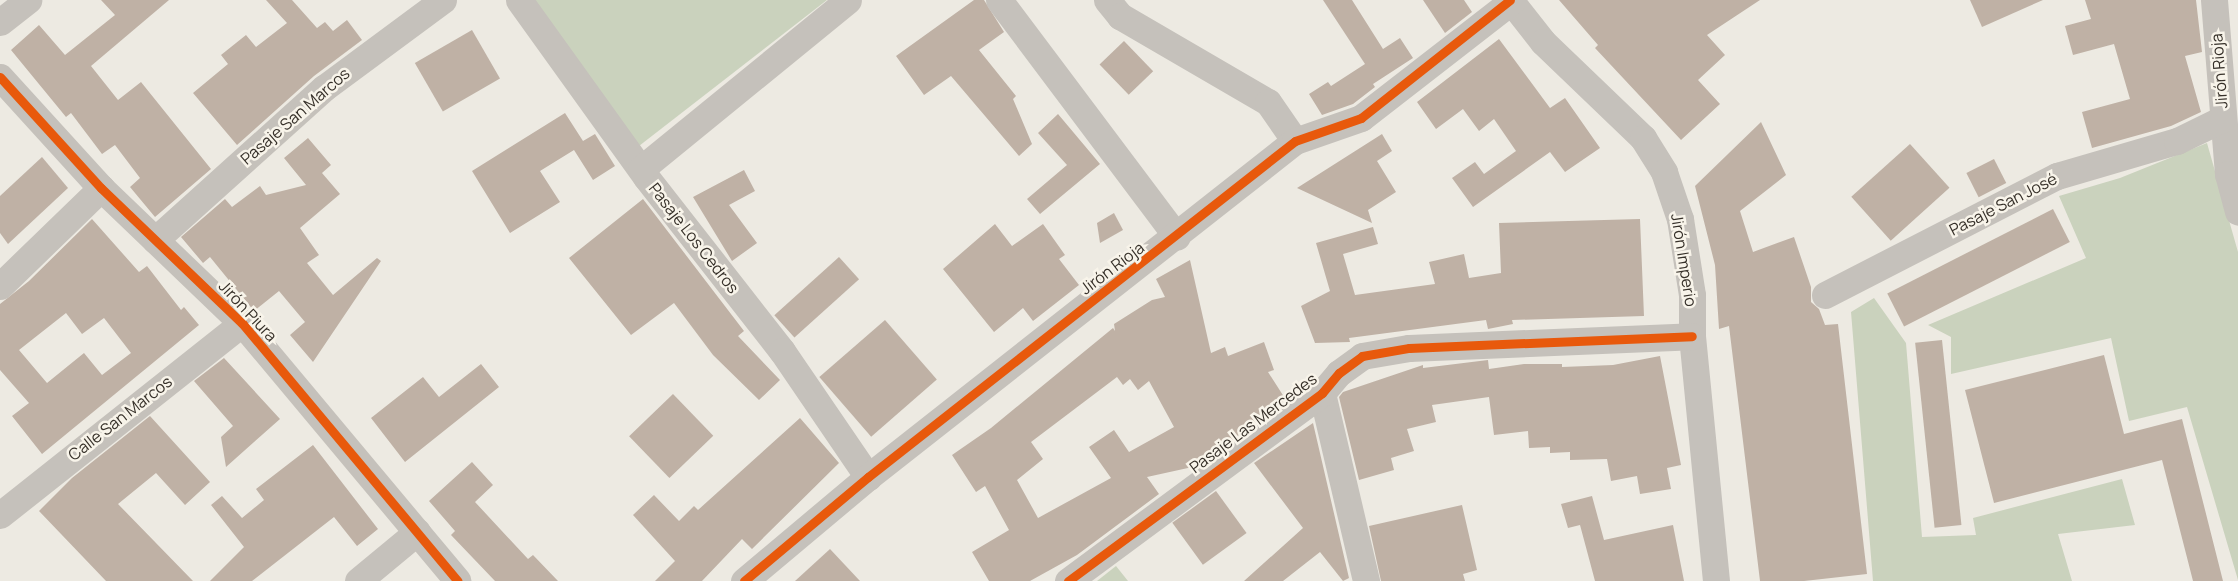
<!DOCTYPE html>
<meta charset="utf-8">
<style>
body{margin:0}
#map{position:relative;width:2238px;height:581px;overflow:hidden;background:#edeae2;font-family:Manrope,sans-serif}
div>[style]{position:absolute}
.green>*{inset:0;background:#cad2bd}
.building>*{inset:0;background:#bfb1a5;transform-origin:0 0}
.minor>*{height:27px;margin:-13.5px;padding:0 13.5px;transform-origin:13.5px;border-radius:13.5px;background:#c5c1bb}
.cycleway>*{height:9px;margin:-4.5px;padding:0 4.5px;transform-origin:4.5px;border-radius:4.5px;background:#e8590c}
span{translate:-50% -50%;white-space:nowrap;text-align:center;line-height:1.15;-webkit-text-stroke:5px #f8f4ea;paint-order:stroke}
.street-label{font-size:16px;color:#363029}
</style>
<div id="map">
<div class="green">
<div style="clip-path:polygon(525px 0,827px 0,639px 146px)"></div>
<div style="clip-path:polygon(2207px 143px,2238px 252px,2238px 580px,2187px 407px,2129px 421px,2111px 338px,1951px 374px,1951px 337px,1928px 325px,2086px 258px,2059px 196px,2120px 178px)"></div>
<div style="clip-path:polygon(1874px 298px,1906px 343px,1922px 537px,1976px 535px,1973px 518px,2122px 479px,2135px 525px,2058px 534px,2072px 581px,1873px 581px,1851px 312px)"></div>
<div style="clip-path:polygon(1116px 566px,1128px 581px,1097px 581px)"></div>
</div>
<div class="building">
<div style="clip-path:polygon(101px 0,169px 0,91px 66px,118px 100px,141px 82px,211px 169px,155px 217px,130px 187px,140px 178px,115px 145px,102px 154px,71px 113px,66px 117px,11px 50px,39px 25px,65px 55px,115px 15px)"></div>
<div style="clip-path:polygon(266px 0,292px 0,317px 28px,325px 22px,333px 31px,347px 20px,362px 40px,314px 76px,237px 145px,193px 93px,228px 64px,221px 55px,246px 35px,256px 47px,287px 23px)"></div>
<div style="clip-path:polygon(974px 0,984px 0,1004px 32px,979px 50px,1016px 96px,1013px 99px,1032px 144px,1019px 156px,951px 76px,924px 95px,896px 56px)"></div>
<div style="clip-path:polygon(1323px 0,1352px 0,1383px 49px,1400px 38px,1413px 58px,1373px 84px,1375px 87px,1353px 104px,1322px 115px,1309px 94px,1328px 82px,1331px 86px,1365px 64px)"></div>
<div style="clip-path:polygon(1423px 0,1464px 0,1472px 12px,1445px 33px)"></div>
<div style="clip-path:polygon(1559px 0,1760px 0,1707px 35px,1725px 55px,1698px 80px,1720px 104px,1681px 140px,1595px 48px,1598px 45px)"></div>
<div style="clip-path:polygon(1970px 0,2043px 0,1982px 27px)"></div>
<div style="clip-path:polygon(2085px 0,2196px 0,2202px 52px,2185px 56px,2201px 112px,2171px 126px,2092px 148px,2082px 112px,2130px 99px,2114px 44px,2073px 55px,2065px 26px,2091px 19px)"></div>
<div style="left:472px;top:30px;width:56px;height:66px;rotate:60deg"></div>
<div style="clip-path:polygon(1499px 39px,1550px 108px,1565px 98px,1600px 148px,1565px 172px,1550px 152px,1473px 207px,1452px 178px,1475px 162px,1484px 174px,1516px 151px,1494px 119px,1479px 131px,1463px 109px,1436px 129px,1417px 102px)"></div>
<div style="left:1124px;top:41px;width:42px;height:34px;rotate:46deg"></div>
<div style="clip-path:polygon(565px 113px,583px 141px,595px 134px,615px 166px,593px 180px,574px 150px,540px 171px,560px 202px,510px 233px,472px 171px)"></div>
<div style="clip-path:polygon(1058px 114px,1100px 164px,1040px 214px,1027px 199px,1067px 165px,1038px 133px)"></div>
<div style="clip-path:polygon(1761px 122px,1786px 175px,1740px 211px,1753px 252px,1794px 237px,1811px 287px,1811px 302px,1819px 309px,1825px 325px,1838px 324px,1867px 574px,1804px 581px,1760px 581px,1729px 326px,1719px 329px,1715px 265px,1695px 186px)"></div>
<div style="clip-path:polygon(1382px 134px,1392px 151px,1377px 161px,1396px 192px,1368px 210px,1372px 223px,1297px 188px)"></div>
<div style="clip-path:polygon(308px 138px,331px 165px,322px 173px,340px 194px,300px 228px,319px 255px,307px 263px,333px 295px,377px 258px,381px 261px,313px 362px,290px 335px,305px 322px,279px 291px,254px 311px,210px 257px,203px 263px,181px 237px,225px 199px,232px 207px,260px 186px,266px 195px,306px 185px,284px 158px)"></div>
<div style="left:1910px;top:144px;width:59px;height:79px;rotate:48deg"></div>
<div style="clip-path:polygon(42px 157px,68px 188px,8px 244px,0 233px,0 196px)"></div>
<div style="left:1994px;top:159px;width:27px;height:31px;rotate:63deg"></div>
<div style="clip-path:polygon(744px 170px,755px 191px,729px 205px,757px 243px,732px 261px,693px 197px)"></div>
<div style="clip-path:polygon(643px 199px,744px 331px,738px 336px,780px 380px,759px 400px,713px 355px,674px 303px,631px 335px,569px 258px)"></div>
<div style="left:2053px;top:209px;width:37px;height:186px;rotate:63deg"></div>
<div style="clip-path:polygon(1114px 213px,1123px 230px,1100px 243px,1097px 223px)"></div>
<div style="clip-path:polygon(evenodd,92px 219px,139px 272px,147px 266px,181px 310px,184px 307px,199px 325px,42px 454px,12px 416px,29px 403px,0 370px,0 304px,29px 281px,92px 219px,66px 313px,82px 334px,104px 318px,131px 353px,102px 375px,84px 353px,47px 383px,19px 350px,66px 313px)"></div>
<div style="clip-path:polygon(1640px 219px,1644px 316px,1512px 320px,1513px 324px,1488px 329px,1486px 320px,1349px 338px,1350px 342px,1315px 343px,1301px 306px,1330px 291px,1316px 243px,1373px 227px,1378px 244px,1343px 254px,1355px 295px,1435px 284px,1429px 262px,1464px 254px,1469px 278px,1501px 273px,1499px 223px)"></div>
<div style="clip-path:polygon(995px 224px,1012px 246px,1043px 224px,1065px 255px,1059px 259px,1079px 285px,1033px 321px,1023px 308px,994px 332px,943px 269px)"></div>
<div style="left:839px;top:257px;width:30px;height:87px;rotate:48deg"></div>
<div style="clip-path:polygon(evenodd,1190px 260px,1211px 353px,1225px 347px,1228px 356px,1264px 342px,1274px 370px,1268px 372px,1286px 400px,1197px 466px,1147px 477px,1159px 494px,1077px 555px,1030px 581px,989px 581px,972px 552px,1009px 530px,985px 486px,976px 492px,952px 455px,991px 428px,1113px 328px,1115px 331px,1114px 324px,1152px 300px,1165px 297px,1156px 279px,1190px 260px,1117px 377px,1123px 385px,1130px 379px,1138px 390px,1149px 381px,1174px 427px,1129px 452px,1114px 430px,1089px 447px,1111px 478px,1038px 518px,1017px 480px,1043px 459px,1031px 442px,1117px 377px)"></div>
<div style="left:885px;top:320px;width:79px;height:87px;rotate:49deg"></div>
<div style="left:1942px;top:340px;width:186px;height:27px;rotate:84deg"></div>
<div style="clip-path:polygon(2104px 355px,2124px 434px,2182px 419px,2223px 581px,2193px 581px,2162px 460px,1994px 503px,1965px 390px)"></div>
<div style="clip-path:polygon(1660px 356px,1681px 465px,1667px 468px,1671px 489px,1640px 494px,1637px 476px,1611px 481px,1607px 459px,1570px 460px,1570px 452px,1550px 453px,1550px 447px,1529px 448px,1528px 431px,1494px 435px,1489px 397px,1432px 405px,1436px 422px,1407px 429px,1414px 451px,1391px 458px,1394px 470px,1359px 480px,1339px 397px,1343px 392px,1423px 365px,1423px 368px,1488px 360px,1489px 369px,1524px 364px,1562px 364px,1562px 367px,1613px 365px)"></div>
<div style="clip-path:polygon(224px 358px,280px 419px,226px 467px,221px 437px,233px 426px,194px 381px)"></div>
<div style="clip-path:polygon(481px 364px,499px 387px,405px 462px,371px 418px,423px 377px,439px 397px)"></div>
<div style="left:673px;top:394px;width:58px;height:61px;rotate:46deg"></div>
<div style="clip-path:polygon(150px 416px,210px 482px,185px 505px,156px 473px,118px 504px,193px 581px,106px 581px,39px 511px,72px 478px)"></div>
<div style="clip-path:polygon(800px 418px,839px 463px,752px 549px,742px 539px,702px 581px,655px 581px,675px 561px,633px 515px,654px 495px,679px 521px,694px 506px,698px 510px)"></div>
<div style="clip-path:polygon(1313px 423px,1349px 578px,1343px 581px,1320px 552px,1283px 581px,1244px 581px,1303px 528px,1254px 463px)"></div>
<div style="clip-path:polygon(313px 445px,378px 529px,357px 546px,334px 517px,252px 581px,210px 581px,244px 547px,211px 505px,222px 496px,242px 518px,264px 500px,256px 489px)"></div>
<div style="clip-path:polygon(472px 462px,493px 485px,475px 502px,528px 559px,533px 555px,558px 581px,495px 581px,451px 535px,455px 531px,429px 501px)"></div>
<div style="left:1216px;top:491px;width:52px;height:54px;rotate:54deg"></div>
<div style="clip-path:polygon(1592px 496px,1604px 540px,1673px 525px,1684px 581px,1595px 581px,1580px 525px,1568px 528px,1561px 504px)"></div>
<div style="clip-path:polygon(1462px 505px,1477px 570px,1463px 574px,1465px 581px,1381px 581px,1369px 526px)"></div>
<div style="clip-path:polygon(830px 549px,860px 581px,795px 581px)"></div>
</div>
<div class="minor">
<div style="left:519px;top:0;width:218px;rotate:54.3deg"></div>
<div style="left:646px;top:177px;width:221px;rotate:52deg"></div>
<div style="left:782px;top:351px;width:153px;rotate:55.7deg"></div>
<div style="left:999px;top:0;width:296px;rotate:53.1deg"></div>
<div style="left:1107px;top:0;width:21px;rotate:51deg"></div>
<div style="left:1120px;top:16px;width:171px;rotate:30.2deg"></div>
<div style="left:1268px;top:102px;width:47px;rotate:55.3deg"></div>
<div style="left:1510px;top:0;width:53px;rotate:51.8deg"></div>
<div style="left:1543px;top:42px;width:139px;rotate:43.8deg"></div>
<div style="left:1643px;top:138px;width:40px;rotate:58deg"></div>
<div style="left:1664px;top:172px;width:50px;rotate:71.2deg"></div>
<div style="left:1680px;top:219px;width:77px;rotate:81deg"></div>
<div style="left:1692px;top:295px;width:41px;rotate:90deg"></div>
<div style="left:1692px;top:336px;width:246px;rotate:84.4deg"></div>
<div style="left:2214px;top:0;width:175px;rotate:85.4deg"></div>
<div style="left:2228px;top:174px;width:39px;rotate:75deg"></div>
<div style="left:0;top:22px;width:36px;rotate:-38deg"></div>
<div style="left:0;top:77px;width:150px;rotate:47.7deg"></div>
<div style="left:101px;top:188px;width:195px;rotate:43.8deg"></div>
<div style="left:242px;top:323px;width:336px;rotate:50.1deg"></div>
<div style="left:641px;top:169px;width:267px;rotate:-39.2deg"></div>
<div style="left:155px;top:240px;width:227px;rotate:-42deg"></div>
<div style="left:324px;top:88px;width:148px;rotate:-36.5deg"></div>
<div style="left:0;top:286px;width:141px;rotate:-44.1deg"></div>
<div style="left:1825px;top:295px;width:261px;rotate:-27.2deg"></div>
<div style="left:2057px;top:176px;width:125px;rotate:-16.3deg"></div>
<div style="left:2177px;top:141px;width:50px;rotate:-26.1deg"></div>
<div style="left:1322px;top:393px;width:193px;rotate:76.8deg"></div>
<div style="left:0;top:515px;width:309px;rotate:-38.4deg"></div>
<div style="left:358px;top:581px;width:77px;rotate:-39.7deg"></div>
<div style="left:744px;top:581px;width:162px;rotate:-40deg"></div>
<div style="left:868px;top:477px;width:543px;rotate:-38.2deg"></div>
<div style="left:1295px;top:141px;width:70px;rotate:-19.2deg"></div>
<div style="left:1361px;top:118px;width:191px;rotate:-37.8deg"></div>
<div style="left:1068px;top:581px;width:316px;rotate:-36.5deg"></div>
<div style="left:1322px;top:393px;width:26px;rotate:-50deg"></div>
<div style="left:1339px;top:373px;width:29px;rotate:-36deg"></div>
<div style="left:1362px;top:356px;width:48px;rotate:-9.7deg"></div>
<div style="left:1409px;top:348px;width:283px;rotate:-2.4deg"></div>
</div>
<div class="cycleway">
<div style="left:0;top:77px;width:150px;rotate:47.7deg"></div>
<div style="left:101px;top:188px;width:195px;rotate:43.8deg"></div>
<div style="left:242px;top:323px;width:336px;rotate:50.1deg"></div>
<div style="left:744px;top:581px;width:162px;rotate:-40deg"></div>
<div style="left:868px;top:477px;width:543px;rotate:-38.2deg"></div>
<div style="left:1295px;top:141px;width:70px;rotate:-19.2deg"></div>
<div style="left:1361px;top:118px;width:190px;rotate:-38.4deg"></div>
<div style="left:1068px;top:581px;width:316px;rotate:-36.5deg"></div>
<div style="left:1322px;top:393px;width:26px;rotate:-50deg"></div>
<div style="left:1339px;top:373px;width:29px;rotate:-36deg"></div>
<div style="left:1362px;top:356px;width:48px;rotate:-9.7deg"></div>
<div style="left:1409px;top:348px;width:283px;rotate:-2.4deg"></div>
</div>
<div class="street-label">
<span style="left:2219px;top:71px;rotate:-94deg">Jirón Rioja</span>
<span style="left:295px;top:116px;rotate:-41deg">Pasaje San Marcos</span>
<span style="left:2003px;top:204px;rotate:-27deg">Pasaje San José</span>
<span style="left:694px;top:238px;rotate:52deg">Pasaje Los Cedros</span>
<span style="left:1684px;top:260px;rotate:81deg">Jirón Imperio</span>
<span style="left:1112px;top:268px;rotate:-37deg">Jirón Rioja</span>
<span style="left:248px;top:311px;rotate:47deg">Jirón Piura</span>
<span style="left:120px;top:418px;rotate:-38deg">Calle San Marcos</span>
<span style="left:1253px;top:423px;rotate:-37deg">Pasaje Las Mercedes</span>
</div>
</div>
